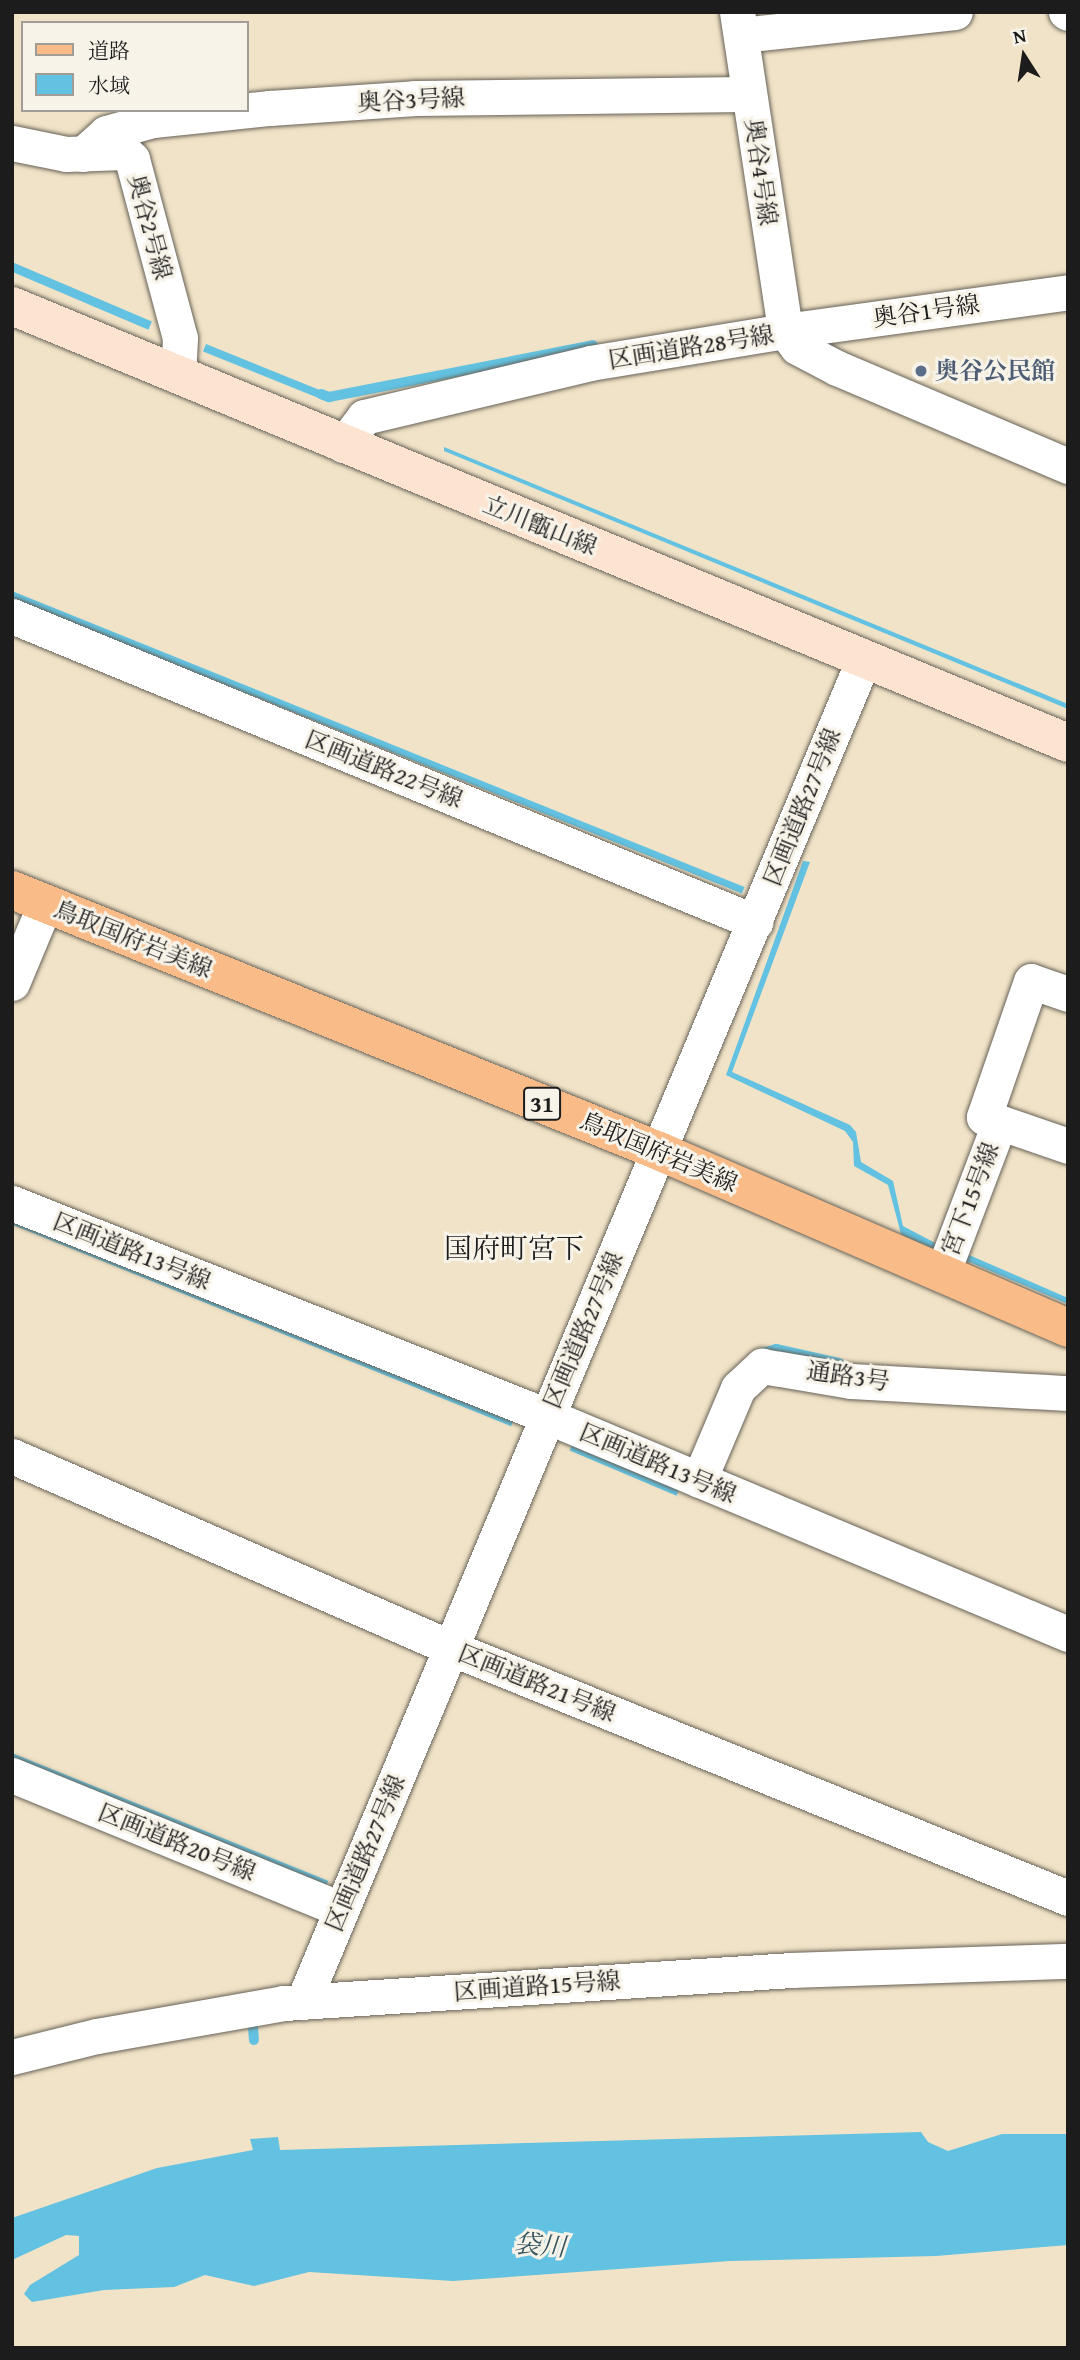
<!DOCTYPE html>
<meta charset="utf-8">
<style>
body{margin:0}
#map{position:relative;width:1080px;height:2360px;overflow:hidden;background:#f1e3c7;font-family:"Gentium Book Plus","Noto Serif JP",serif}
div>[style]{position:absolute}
.water>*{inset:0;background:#63c2e1;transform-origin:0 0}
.stream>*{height:10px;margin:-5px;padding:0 5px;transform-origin:5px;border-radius:5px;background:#63c2e1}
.roads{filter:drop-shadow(0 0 2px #676258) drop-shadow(0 0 2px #676258)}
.street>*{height:35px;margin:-17.5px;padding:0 17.5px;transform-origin:17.5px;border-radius:17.5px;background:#fff}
.secondary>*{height:38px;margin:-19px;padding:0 19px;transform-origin:19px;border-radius:19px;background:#fde4d0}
.primary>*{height:38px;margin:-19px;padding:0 19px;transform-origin:19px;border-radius:19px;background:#f9bc89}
.dots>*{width:19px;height:19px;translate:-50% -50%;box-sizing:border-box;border:4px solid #f7f3e8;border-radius:50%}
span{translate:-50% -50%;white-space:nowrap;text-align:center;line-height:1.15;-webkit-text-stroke:6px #f7f3e8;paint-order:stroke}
.shield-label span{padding:2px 5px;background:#f7f3e8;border:2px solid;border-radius:5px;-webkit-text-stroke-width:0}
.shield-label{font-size:23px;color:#1c1c1c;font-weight:700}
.street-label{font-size:24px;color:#1c1c1c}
.service-label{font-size:24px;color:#4e5e75;font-weight:700}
.left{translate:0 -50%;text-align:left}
.water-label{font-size:26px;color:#355661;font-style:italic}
.quarter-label{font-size:28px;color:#1c1c1c}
.frame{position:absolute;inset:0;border:14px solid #1c1c1c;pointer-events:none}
.legend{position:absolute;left:21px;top:21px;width:228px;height:91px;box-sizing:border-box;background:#f7f3e8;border:2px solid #9f9d96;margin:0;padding:9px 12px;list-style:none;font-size:21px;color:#1c1c1c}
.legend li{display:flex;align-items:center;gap:14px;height:35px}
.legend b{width:35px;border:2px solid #9f9d96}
.north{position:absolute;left:989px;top:21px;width:70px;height:70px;-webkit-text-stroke:5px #f7f3e8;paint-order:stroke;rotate:348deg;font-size:19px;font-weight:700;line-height:28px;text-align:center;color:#1c1c1c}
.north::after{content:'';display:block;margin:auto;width:24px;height:32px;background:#1c1c1c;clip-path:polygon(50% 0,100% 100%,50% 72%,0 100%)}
</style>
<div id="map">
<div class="water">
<div style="left:12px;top:262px;width:152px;height:9px;rotate:23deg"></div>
<div style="left:206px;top:344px;width:136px;height:8px;rotate:22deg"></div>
<div style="clip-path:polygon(444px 447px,1068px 704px,1068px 709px,444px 451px)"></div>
<div style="left:12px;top:591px;width:790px;height:7px;rotate:22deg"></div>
<div style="clip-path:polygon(803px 861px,810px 862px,732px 1072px,850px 1125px,856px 1132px,861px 1162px,893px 1181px,903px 1226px,939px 1245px,937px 1251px,901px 1234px,888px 1185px,854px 1166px,853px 1142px,845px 1131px,726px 1075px)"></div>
<div style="left:12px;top:1217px;width:541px;height:7px;rotate:22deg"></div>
<div style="clip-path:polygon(960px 1251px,1068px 1298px,1068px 1304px,958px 1257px)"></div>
<div style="left:572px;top:1445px;width:116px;height:6px;rotate:23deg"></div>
<div style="left:12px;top:1753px;width:341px;height:11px;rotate:22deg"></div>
<div style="clip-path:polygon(921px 2132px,928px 2142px,948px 2151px,1002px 2134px,1068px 2134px,1068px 2245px,936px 2256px,730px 2261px,453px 2281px,309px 2272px,254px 2286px,205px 2275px,174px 2287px,104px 2290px,32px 2302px,24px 2294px,30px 2285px,79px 2255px,79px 2236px,66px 2235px,12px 2260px,12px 2218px,157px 2168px,253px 2150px,250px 2139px,278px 2137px,280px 2150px)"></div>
</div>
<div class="stream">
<div style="left:321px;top:394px;width:9px;rotate:21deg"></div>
<div style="left:329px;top:397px;width:269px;rotate:-11.1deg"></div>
<div style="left:759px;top:1354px;width:18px;rotate:-16deg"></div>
<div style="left:776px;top:1349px;width:65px;rotate:12.5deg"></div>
<div style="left:253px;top:2027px;width:13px;rotate:86deg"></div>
</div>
<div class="roads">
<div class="street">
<div style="left:737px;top:12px;width:323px;rotate:81.4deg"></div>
<div style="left:785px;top:331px;width:286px;rotate:-7.8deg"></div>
<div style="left:1066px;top:12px;width:2px;rotate:27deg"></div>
<div style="left:741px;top:35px;width:215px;rotate:-6.1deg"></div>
<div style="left:12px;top:143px;width:55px;rotate:11.5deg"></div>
<div style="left:66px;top:154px;width:59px;rotate:-1.9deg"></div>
<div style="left:125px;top:152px;width:10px;rotate:45deg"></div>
<div style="left:132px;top:159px;width:185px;rotate:75deg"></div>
<div style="left:180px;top:338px;width:36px;rotate:93deg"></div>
<div style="left:83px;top:154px;width:31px;rotate:-42deg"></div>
<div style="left:106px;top:133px;width:49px;rotate:-15.5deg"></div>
<div style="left:153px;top:120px;width:118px;rotate:-5.9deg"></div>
<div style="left:270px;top:108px;width:145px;rotate:-3.9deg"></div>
<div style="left:415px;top:98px;width:334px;rotate:-0.7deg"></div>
<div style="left:343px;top:445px;width:35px;rotate:-53deg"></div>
<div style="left:364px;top:417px;width:232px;rotate:-13.4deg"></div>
<div style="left:590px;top:363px;width:198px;rotate:-9.3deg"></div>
<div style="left:785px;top:331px;width:20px;rotate:53deg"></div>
<div style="left:797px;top:347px;width:45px;rotate:27.7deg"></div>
<div style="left:837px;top:368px;width:251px;rotate:23deg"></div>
<div style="left:12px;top:616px;width:804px;rotate:22.38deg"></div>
<div style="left:12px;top:983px;width:86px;rotate:-67.3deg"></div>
<div style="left:1068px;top:994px;width:39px;rotate:-161deg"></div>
<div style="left:1031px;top:981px;width:144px;rotate:109.1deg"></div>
<div style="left:984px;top:1117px;width:89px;rotate:19deg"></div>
<div style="left:12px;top:1203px;width:576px;rotate:21.71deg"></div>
<div style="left:547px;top:1416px;width:565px;rotate:22.71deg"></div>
<div style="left:942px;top:1274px;width:160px;rotate:-69.2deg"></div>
<div style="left:12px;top:1456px;width:481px;rotate:23.6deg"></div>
<div style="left:453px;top:1649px;width:663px;rotate:22.04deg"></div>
<div style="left:699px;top:1480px;width:100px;rotate:-67deg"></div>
<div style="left:738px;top:1388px;width:33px;rotate:-43deg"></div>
<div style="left:762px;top:1366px;width:90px;rotate:9.6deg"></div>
<div style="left:851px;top:1381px;width:217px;rotate:3.2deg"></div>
<div style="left:12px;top:1775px;width:355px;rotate:22.2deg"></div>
<div style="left:303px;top:2002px;width:1456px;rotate:-67.34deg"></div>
<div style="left:12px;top:2057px;width:88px;rotate:-13.9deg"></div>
<div style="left:97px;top:2036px;width:190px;rotate:-10deg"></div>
<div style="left:284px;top:2003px;width:509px;rotate:-3.72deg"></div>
<div style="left:792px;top:1970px;width:276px;rotate:-1.9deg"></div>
</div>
<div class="secondary">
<div style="left:12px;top:306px;width:1143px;rotate:22.48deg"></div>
</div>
<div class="primary">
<div style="left:12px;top:890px;width:698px;rotate:21.97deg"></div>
<div style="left:659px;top:1151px;width:446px;rotate:23.4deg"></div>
</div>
</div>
<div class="dots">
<div style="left:921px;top:371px;background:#5c6f8a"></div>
</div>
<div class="shield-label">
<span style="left:542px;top:1104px">31</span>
</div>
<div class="street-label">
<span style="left:411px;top:100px;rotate:-3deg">奥谷3号線</span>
<span style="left:761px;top:172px;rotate:82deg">奥谷4号線</span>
<span style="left:150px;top:227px;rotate:75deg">奥谷2号線</span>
<span style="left:926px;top:311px;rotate:-8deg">奥谷1号線</span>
<span style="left:691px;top:347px;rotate:-9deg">区画道路28号線</span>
<span style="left:540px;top:525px;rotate:22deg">立川甑山線</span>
<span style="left:384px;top:769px;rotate:22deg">区画道路22号線</span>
<span style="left:802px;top:807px;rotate:-68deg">区画道路27号線</span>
<span style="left:133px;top:939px;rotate:22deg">鳥取国府岩美線</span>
<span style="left:659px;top:1152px;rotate:23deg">鳥取国府岩美線</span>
<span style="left:970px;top:1199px;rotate:-69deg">宮下15号線</span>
<span style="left:132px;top:1251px;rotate:22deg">区画道路13号線</span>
<span style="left:583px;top:1330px;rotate:-67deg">区画道路27号線</span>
<span style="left:848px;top:1376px;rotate:8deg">通路3号</span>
<span style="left:658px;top:1463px;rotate:23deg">区画道路13号線</span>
<span style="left:537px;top:1683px;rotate:22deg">区画道路21号線</span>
<span style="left:177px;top:1842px;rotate:22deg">区画道路20号線</span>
<span style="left:365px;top:1853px;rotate:-67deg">区画道路27号線</span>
<span style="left:537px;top:1986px;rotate:-4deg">区画道路15号線</span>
</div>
<div class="service-label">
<span class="left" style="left:935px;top:371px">奥谷公民館</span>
</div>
<div class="water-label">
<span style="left:540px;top:2245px;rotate:4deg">袋川</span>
</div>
<div class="quarter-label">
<span style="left:514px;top:1248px">国府町宮下</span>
</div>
<div class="frame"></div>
<ul class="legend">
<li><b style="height:9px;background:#f9bc89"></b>道路</li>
<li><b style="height:19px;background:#63c2e1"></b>水域</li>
</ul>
<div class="north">N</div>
</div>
